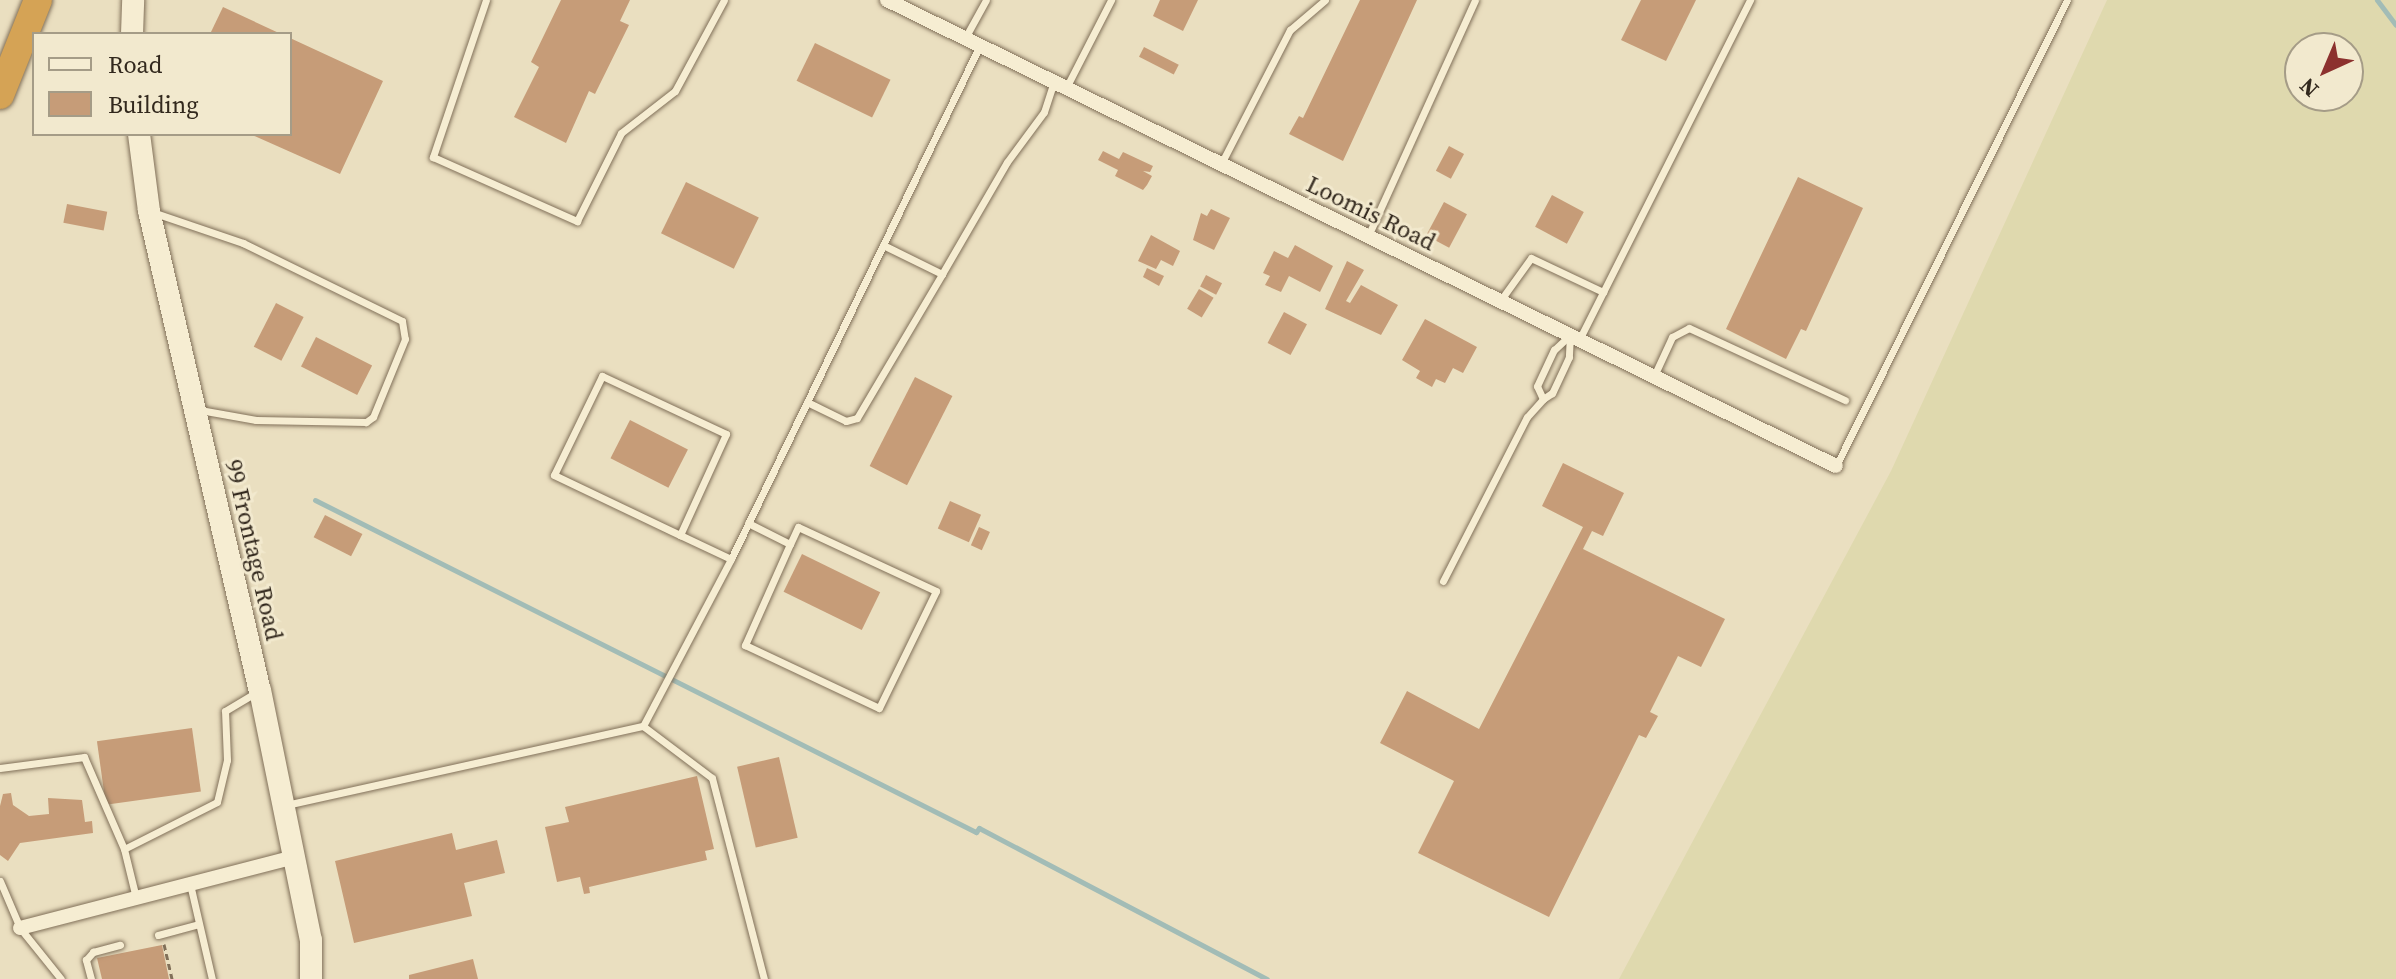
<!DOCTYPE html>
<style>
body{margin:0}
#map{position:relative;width:2396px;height:979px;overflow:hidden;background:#eadfc0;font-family:"Source Serif 4",serif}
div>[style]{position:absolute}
.farmland>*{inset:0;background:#dfd9ae}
.stream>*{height:5px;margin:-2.5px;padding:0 2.5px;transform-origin:2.5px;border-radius:2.5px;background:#a2bcb6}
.building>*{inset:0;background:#c69c78;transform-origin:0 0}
.path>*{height:3px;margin-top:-1.5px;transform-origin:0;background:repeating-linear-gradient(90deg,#817059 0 6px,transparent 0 10px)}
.roads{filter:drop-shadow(0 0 2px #817059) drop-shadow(0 0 2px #817059)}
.lane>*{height:7px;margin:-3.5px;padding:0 3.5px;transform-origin:3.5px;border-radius:3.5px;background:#f6edd2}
.street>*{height:14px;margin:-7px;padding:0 7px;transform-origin:7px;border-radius:7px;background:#f6edd2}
.secondary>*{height:22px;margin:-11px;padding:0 11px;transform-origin:11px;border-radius:11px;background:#f6edd2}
.highway>*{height:28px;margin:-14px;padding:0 14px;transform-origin:14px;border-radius:14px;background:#d5a355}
span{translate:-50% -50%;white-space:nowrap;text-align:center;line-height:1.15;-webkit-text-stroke:6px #f2e9ce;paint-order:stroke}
.street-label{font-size:24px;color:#32281d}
.legend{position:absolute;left:32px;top:32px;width:260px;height:104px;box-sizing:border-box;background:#f2e9ce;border:2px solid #a59c87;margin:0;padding:10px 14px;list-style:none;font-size:24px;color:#32281d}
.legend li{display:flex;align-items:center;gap:16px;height:40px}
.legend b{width:40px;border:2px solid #a59c87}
.north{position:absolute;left:2284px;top:32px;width:80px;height:80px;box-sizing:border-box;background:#f2e9ce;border:2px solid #a59c87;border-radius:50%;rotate:224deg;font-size:22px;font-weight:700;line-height:32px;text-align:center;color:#32281d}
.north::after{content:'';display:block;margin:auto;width:28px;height:36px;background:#8c312e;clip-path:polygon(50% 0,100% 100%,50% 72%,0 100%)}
</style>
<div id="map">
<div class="farmland">
<div style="clip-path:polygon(evenodd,2107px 0,2396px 0,2396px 979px,1619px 979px,1891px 471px,2107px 0,2300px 48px,2348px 48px,2348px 96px,2300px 96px,2300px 48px)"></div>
</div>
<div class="stream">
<div style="left:2377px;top:0;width:31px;rotate:53deg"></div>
<div style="left:315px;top:500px;width:740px;rotate:26.67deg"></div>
<div style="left:976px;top:832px;width:5px;rotate:-53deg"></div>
<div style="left:979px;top:828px;width:325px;rotate:27.7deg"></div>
</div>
<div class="building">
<div style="clip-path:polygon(561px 0,630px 0,620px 21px,629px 25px,595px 94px,589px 91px,566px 143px,514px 117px,539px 67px,531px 62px)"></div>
<div style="clip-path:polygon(1160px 0,1198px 0,1183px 31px,1153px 16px)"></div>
<div style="clip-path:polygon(1360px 0,1417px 0,1343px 161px,1289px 134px,1299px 116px,1303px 118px)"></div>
<div style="clip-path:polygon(1641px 0,1696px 0,1666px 61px,1621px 40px)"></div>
<div style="clip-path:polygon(223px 7px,281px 34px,210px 34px)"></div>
<div style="clip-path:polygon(290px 38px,383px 81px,340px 174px,250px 134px,290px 134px)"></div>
<div style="left:815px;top:43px;width:84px;height:42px;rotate:26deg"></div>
<div style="left:1144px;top:47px;width:39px;height:11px;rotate:27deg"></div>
<div style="left:1449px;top:146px;width:17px;height:28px;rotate:28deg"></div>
<div style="clip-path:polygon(1103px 151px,1119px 159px,1123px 152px,1153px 166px,1150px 172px,1143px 171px,1152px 176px,1147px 185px,1143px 190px,1115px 176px,1118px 170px,1098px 160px)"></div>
<div style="clip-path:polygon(1798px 177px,1863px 208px,1806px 331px,1801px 329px,1786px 359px,1726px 329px)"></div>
<div style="left:686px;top:182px;width:81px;height:57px;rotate:26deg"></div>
<div style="left:1552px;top:195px;width:36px;height:36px;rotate:28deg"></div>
<div style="left:1444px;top:202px;width:26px;height:38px;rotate:28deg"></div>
<div style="left:67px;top:204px;width:41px;height:19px;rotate:11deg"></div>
<div style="clip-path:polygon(1211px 209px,1230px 218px,1214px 250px,1193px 240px,1201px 213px,1207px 216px)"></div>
<div style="clip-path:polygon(1151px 235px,1180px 251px,1173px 266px,1161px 260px,1156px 269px,1138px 261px)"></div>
<div style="clip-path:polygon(1295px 245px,1333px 266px,1320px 292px,1289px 276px,1281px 292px,1265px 285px,1270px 276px,1263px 273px,1274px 251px,1288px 258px)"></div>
<div style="clip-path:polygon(1347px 261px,1364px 270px,1346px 301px,1350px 303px,1361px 285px,1398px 305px,1381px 335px,1325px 309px)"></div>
<div style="clip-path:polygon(1147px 268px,1164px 276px,1159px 286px,1143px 277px)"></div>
<div style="left:1206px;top:275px;width:18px;height:13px;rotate:27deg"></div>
<div style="left:1199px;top:289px;width:17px;height:23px;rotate:31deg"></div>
<div style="left:276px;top:303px;width:31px;height:49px;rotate:27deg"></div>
<div style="left:1284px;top:312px;width:26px;height:35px;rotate:28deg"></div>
<div style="clip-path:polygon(1425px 319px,1477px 347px,1463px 373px,1453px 368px,1445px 383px,1436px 379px,1432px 387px,1416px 378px,1420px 371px,1402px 360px)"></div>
<div style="left:316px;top:337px;width:63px;height:33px;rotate:27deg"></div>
<div style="left:915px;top:377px;width:42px;height:100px;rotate:27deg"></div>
<div style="left:630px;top:420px;width:65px;height:43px;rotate:27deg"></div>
<div style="clip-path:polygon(1563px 463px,1624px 493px,1603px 536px,1592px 531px,1583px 549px,1725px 619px,1701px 667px,1678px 656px,1650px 712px,1658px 716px,1646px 738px,1639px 735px,1549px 917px,1418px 853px,1454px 781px,1380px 743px,1407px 691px,1479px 729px,1583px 527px,1542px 506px)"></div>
<div style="left:950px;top:501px;width:34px;height:30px;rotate:24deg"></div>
<div style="left:325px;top:515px;width:42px;height:25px;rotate:27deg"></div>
<div style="left:979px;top:527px;width:12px;height:20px;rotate:24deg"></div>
<div style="left:802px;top:554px;width:87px;height:42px;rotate:26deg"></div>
<div style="left:192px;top:728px;width:64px;height:96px;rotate:82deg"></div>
<div style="left:779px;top:757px;width:83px;height:43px;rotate:77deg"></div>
<div style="clip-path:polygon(697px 776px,714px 849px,705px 851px,707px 860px,589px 887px,590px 893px,584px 894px,580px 877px,557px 882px,545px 827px,569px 822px,565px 807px)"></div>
<div style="clip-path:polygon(11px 793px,13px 805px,29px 816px,49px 814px,48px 798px,82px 800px,85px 822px,92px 821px,93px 833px,20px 843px,8px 861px,0 855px,0 806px,3px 794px)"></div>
<div style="clip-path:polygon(452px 833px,456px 850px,497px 840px,505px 873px,464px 883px,472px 916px,354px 943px,335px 861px)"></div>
<div style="clip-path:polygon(162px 945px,169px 979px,102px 979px,97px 958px)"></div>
<div style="clip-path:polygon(473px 959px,478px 979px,409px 979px,409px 975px)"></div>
</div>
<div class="path">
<div style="left:164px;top:944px;width:36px;rotate:77deg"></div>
</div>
<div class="roads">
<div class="lane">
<div style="left:486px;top:0;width:166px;rotate:108.7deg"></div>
<div style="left:433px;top:157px;width:158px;rotate:24deg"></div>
<div style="left:577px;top:221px;width:98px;rotate:-63.4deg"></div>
<div style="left:621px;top:133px;width:68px;rotate:-37.9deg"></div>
<div style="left:675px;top:91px;width:103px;rotate:-61.7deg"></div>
<div style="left:965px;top:38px;width:43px;rotate:-61.1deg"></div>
<div style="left:1066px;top:88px;width:99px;rotate:-62.9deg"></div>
<div style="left:1221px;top:164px;width:151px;rotate:-62.8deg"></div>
<div style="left:1290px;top:30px;width:46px;rotate:-40.6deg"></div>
<div style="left:155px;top:213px;width:93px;rotate:18.8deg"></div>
<div style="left:243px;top:243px;width:177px;rotate:26.1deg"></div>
<div style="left:402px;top:321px;width:18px;rotate:81deg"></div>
<div style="left:405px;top:339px;width:84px;rotate:112.3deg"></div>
<div style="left:373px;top:417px;width:9px;rotate:144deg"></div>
<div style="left:366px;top:422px;width:110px;rotate:-179deg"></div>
<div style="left:256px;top:420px;width:57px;rotate:-169.9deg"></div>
<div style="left:1368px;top:236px;width:259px;rotate:-65.6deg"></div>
<div style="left:883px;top:245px;width:66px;rotate:26.2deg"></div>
<div style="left:942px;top:274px;width:129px;rotate:-59.9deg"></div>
<div style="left:1007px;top:162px;width:62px;rotate:-53.5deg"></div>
<div style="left:1044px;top:112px;width:32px;rotate:-72deg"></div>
<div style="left:1500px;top:301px;width:53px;rotate:-54.2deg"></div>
<div style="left:1531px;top:258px;width:80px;rotate:25.3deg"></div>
<div style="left:1570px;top:335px;width:22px;rotate:93deg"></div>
<div style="left:1569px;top:357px;width:40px;rotate:115deg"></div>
<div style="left:1552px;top:393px;width:11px;rotate:146deg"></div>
<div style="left:1543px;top:399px;width:14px;rotate:-115deg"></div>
<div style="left:1537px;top:386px;width:40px;rotate:-65deg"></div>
<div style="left:1554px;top:350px;width:22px;rotate:-43deg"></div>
<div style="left:1579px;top:340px;width:381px;rotate:-63.3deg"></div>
<div style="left:1654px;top:376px;width:43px;rotate:-65.2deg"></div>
<div style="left:1672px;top:337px;width:19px;rotate:-28deg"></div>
<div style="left:1689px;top:328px;width:172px;rotate:24.8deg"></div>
<div style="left:807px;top:402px;width:43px;rotate:26deg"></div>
<div style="left:846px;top:421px;width:11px;rotate:-15deg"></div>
<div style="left:857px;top:418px;width:167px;rotate:-59.4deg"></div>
<div style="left:1836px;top:466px;width:520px;rotate:-63.63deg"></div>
<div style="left:748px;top:523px;width:47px;rotate:26.6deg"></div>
<div style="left:790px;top:544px;width:111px;rotate:114deg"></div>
<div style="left:745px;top:645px;width:148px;rotate:25.2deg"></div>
<div style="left:879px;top:708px;width:130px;rotate:-64deg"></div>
<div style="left:936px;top:591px;width:152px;rotate:-155.1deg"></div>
<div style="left:798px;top:527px;width:19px;rotate:115deg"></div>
<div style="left:680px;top:535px;width:111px;rotate:-65.5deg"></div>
<div style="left:726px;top:434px;width:137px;rotate:-154.9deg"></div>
<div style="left:602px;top:376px;width:110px;rotate:115.9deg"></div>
<div style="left:554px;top:475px;width:140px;rotate:25.5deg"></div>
<div style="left:680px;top:535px;width:56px;rotate:25.2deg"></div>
<div style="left:731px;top:559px;width:571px;rotate:-64.15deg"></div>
<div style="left:1443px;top:581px;width:184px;rotate:-62.9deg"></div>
<div style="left:1527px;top:417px;width:24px;rotate:-48deg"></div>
<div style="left:643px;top:726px;width:189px;rotate:-62.2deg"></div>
<div style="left:0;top:768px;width:85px;rotate:-7.5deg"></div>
<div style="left:84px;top:757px;width:100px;rotate:66.5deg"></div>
<div style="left:124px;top:849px;width:50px;rotate:76.2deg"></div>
<div style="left:286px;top:805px;width:366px;rotate:-12.5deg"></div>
<div style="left:643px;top:726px;width:86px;rotate:37deg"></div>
<div style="left:712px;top:778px;width:208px;rotate:75.5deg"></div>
<div style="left:124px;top:849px;width:104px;rotate:-26.8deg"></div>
<div style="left:217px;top:802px;width:43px;rotate:-76.6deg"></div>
<div style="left:227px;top:760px;width:49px;rotate:-92.3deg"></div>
<div style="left:225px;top:711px;width:39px;rotate:-31deg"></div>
<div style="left:0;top:881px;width:51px;rotate:66.9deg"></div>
<div style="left:20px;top:928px;width:65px;rotate:51.2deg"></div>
<div style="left:190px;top:884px;width:98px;rotate:77deg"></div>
<div style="left:158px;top:935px;width:42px;rotate:-15deg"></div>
<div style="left:91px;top:979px;width:20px;rotate:-105deg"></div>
<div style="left:86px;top:960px;width:11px;rotate:-49deg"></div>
<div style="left:93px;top:952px;width:28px;rotate:-15deg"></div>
</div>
<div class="street">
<div style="left:887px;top:0;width:1057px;rotate:26.15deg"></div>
<div style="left:20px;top:928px;width:283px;rotate:-14.5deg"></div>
</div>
<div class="secondary">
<div style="left:132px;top:34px;width:34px;rotate:-88deg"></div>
<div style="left:139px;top:134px;width:78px;rotate:82.6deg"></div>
<div style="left:149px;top:211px;width:492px;rotate:77deg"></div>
<div style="left:260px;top:690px;width:255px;rotate:78.5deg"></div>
<div style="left:311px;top:940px;width:39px;rotate:90deg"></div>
</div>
<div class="highway">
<div style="left:0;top:95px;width:102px;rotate:-68.2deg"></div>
</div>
</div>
<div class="street-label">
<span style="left:1371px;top:213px;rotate:26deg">Loomis Road</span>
<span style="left:254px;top:550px;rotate:77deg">99 Frontage Road</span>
</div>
<ul class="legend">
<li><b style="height:10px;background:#f6edd2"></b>Road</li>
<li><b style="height:22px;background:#c69c78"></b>Building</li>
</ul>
<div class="north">N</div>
</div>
